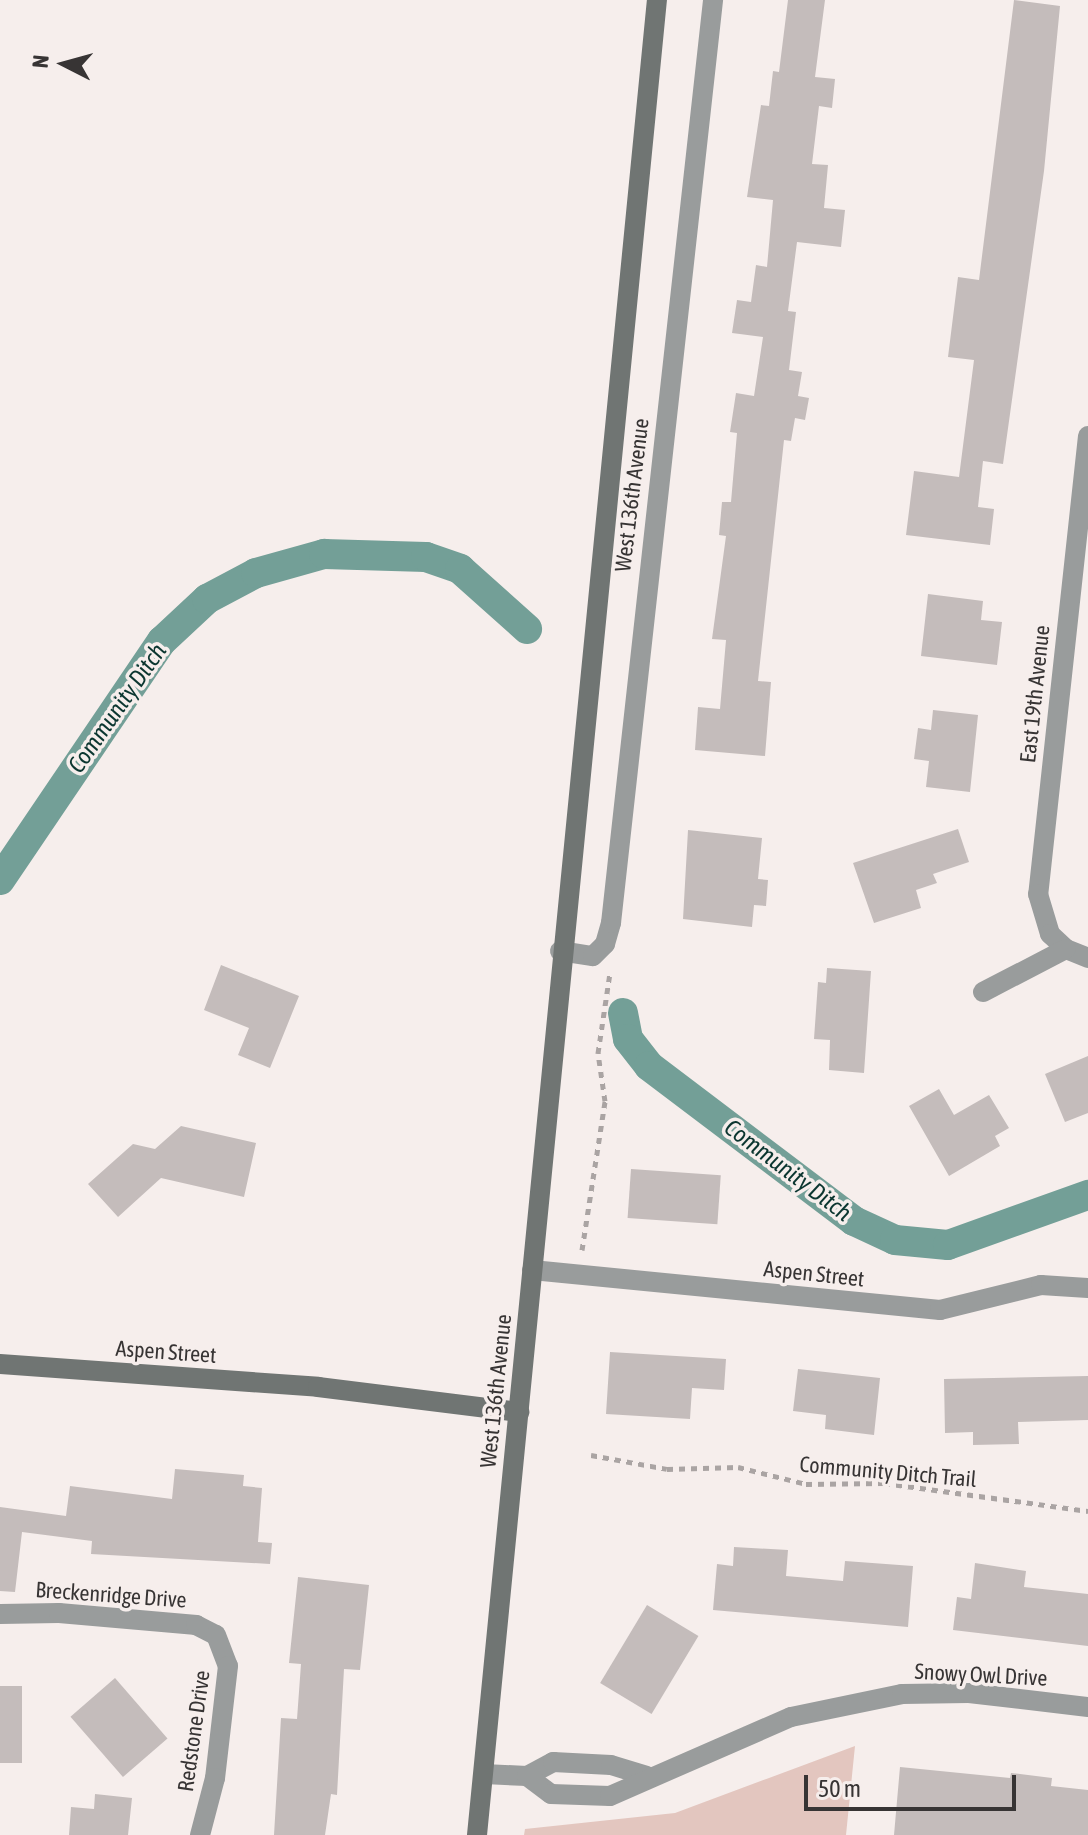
<!DOCTYPE html>
<style>
body{margin:0}
#map{position:relative;width:1088px;height:1835px;overflow:hidden;background:#f6eeec;font-family:"Asap Condensed",sans-serif}
div>[style]{position:absolute}
.green>*{inset:0;background:#e3c6bf}
.canal>*{height:30px;margin:-15px;padding:0 15px;transform-origin:15px;border-radius:15px;background:#739f97}
.building>*{inset:0;background:#c4bcbb;transform-origin:0 0}
.path>*{height:5px;margin-top:-2.5px;transform-origin:0;background:repeating-linear-gradient(90deg,#aaa4a3 0 6px,transparent 0 12px)}
.street>*{height:20px;margin:-10px;padding:0 10px;transform-origin:10px;border-radius:10px;background:#999c9c}
.secondary>*{height:20px;margin:-10px;padding:0 10px;transform-origin:10px;border-radius:10px;background:#707573}
span{translate:-50% -50%;white-space:nowrap;text-align:center;line-height:1.15;-webkit-text-stroke:7px #f6eeec;paint-order:stroke}
.street-label{font-size:22px;color:#373434}
.water-label{font-size:24px;color:#0b3630;font-style:italic}
.north{position:absolute;left:24px;top:24px;width:80px;height:80px;-webkit-text-stroke:6px #f6eeec;paint-order:stroke;rotate:276deg;font-size:22px;font-weight:700;line-height:32px;text-align:center;color:#373434}
.north::after{content:'';display:block;margin:auto;width:28px;height:36px;background:#373434;clip-path:polygon(50% 0,100% 100%,50% 72%,0 100%)}
.scale{position:absolute;left:804px;top:1775px;width:212px;height:36px;box-sizing:border-box;border:4px solid #373434;border-top:0;padding-left:10px;font-size:24px;line-height:28px;white-space:nowrap;color:#373434;-webkit-text-stroke:6px #f6eeec;paint-order:stroke}
</style>
<div id="map">
<div class="green">
<div style="clip-path:polygon(855px 1746px,846px 1835px,524px 1835px,525px 1829px,675px 1813px)"></div>
</div>
<div class="canal">
<div style="left:0;top:880px;width:289px;rotate:-55.9deg"></div>
<div style="left:162px;top:641px;width:62px;rotate:-43deg"></div>
<div style="left:207px;top:599px;width:55px;rotate:-28deg"></div>
<div style="left:256px;top:573px;width:71px;rotate:-15.6deg"></div>
<div style="left:324px;top:554px;width:102px;rotate:1.7deg"></div>
<div style="left:426px;top:557px;width:36px;rotate:19deg"></div>
<div style="left:460px;top:569px;width:90px;rotate:41.8deg"></div>
<div style="left:623px;top:1013px;width:26px;rotate:79deg"></div>
<div style="left:628px;top:1039px;width:34px;rotate:52deg"></div>
<div style="left:649px;top:1066px;width:257px;rotate:37.1deg"></div>
<div style="left:854px;top:1221px;width:45px;rotate:24.9deg"></div>
<div style="left:895px;top:1240px;width:53px;rotate:5.4deg"></div>
<div style="left:948px;top:1245px;width:149px;rotate:-19.7deg"></div>
</div>
<div class="building">
<div style="clip-path:polygon(788px 0,825px 0,815px 77px,835px 79px,832px 108px,819px 106px,812px 164px,828px 165px,824px 208px,845px 210px,841px 247px,797px 242px,788px 311px,796px 312px,789px 370px,802px 372px,798px 396px,809px 398px,805px 420px,795px 418px,791px 441px,784px 440px,758px 681px,771px 682px,765px 756px,695px 750px,698px 707px,720px 709px,726px 640px,712px 639px,726px 536px,719px 535px,722px 502px,731px 502px,737px 433px,730px 432px,736px 393px,754px 396px,763px 337px,732px 333px,737px 300px,751px 302px,756px 265px,767px 267px,773px 200px,747px 197px,761px 105px,769px 106px,773px 71px,779px 72px)"></div>
<div style="clip-path:polygon(1014px 0,1060px 6px,1044px 171px,1003px 464px,983px 461px,978px 507px,994px 509px,990px 545px,906px 535px,914px 471px,959px 477px,974px 360px,948px 357px,958px 277px,979px 280px)"></div>
<div style="clip-path:polygon(928px 594px,983px 601px,981px 620px,1002px 622px,997px 665px,921px 656px)"></div>
<div style="clip-path:polygon(933px 710px,978px 715px,970px 792px,926px 787px,929px 761px,914px 759px,918px 728px,931px 730px)"></div>
<div style="clip-path:polygon(958px 829px,969px 862px,933px 874px,937px 883px,916px 890px,921px 908px,874px 923px,853px 863px)"></div>
<div style="clip-path:polygon(688px 830px,762px 838px,758px 879px,768px 880px,766px 906px,754px 905px,752px 927px,683px 919px)"></div>
<div style="clip-path:polygon(221px 965px,299px 996px,270px 1068px,238px 1055px,249px 1028px,204px 1010px)"></div>
<div style="clip-path:polygon(827px 968px,871px 971px,864px 1073px,829px 1070px,830px 1040px,814px 1039px,818px 982px,826px 983px)"></div>
<div style="clip-path:polygon(1088px 1056px,1088px 1113px,1065px 1122px,1045px 1074px)"></div>
<div style="clip-path:polygon(939px 1089px,954px 1115px,989px 1095px,1009px 1128px,995px 1136px,1000px 1146px,949px 1176px,909px 1106px)"></div>
<div style="clip-path:polygon(181px 1126px,256px 1143px,244px 1197px,161px 1178px,118px 1217px,88px 1184px,133px 1144px,155px 1149px)"></div>
<div style="left:631px;top:1169px;width:90px;height:49px;rotate:4deg"></div>
<div style="clip-path:polygon(610px 1352px,726px 1359px,724px 1390px,692px 1388px,690px 1419px,606px 1414px)"></div>
<div style="clip-path:polygon(798px 1369px,880px 1378px,874px 1435px,825px 1429px,826px 1415px,793px 1411px)"></div>
<div style="clip-path:polygon(1088px 1376px,1088px 1420px,1018px 1422px,1019px 1444px,973px 1445px,973px 1432px,945px 1433px,944px 1379px)"></div>
<div style="clip-path:polygon(175px 1469px,244px 1475px,243px 1486px,262px 1488px,258px 1542px,272px 1543px,270px 1564px,91px 1554px,92px 1541px,22px 1532px,15px 1592px,0 1591px,0 1507px,66px 1516px,70px 1486px,172px 1499px)"></div>
<div style="clip-path:polygon(734px 1547px,788px 1550px,786px 1576px,843px 1581px,845px 1561px,913px 1566px,908px 1627px,713px 1610px,717px 1564px,733px 1566px)"></div>
<div style="clip-path:polygon(975px 1563px,1026px 1571px,1024px 1587px,1088px 1594px,1088px 1646px,953px 1630px,957px 1597px,971px 1599px)"></div>
<div style="clip-path:polygon(298px 1577px,369px 1585px,360px 1670px,344px 1669px,337px 1795px,331px 1794px,325px 1835px,274px 1835px,281px 1718px,297px 1719px,301px 1664px,289px 1663px)"></div>
<div style="left:647px;top:1605px;width:60px;height:91px;rotate:31deg"></div>
<div style="left:115px;top:1678px;width:80px;height:59px;rotate:49deg"></div>
<div style="left:0;top:1686px;width:22px;height:77px"></div>
<div style="clip-path:polygon(900px 1767px,1010px 1778px,1011px 1773px,1052px 1778px,1051px 1786px,1088px 1790px,1088px 1835px,894px 1835px)"></div>
<div style="clip-path:polygon(95px 1794px,132px 1798px,128px 1835px,69px 1835px,71px 1807px,94px 1809px)"></div>
</div>
<div class="path">
<div style="left:582px;top:1250px;width:151px;rotate:-81.2deg"></div>
<div style="left:605px;top:1101px;width:49px;rotate:-98.3deg"></div>
<div style="left:598px;top:1053px;width:81px;rotate:-81.5deg"></div>
<div style="left:591px;top:1455px;width:77px;rotate:10.4deg"></div>
<div style="left:667px;top:1469px;width:71px;rotate:-1.6deg"></div>
<div style="left:738px;top:1467px;width:70px;rotate:14deg"></div>
<div style="left:806px;top:1484px;width:78px;rotate:-0.7deg"></div>
<div style="left:884px;top:1483px;width:206px;rotate:7.8deg"></div>
</div>
<div class="street">
<div style="left:1088px;top:436px;width:461px;rotate:96.2deg"></div>
<div style="left:1038px;top:894px;width:42px;rotate:73.3deg"></div>
<div style="left:1050px;top:934px;width:22px;rotate:43deg"></div>
<div style="left:1066px;top:949px;width:24px;rotate:22deg"></div>
<div style="left:560px;top:951px;width:33px;rotate:9deg"></div>
<div style="left:593px;top:956px;width:17px;rotate:-45deg"></div>
<div style="left:605px;top:944px;width:22px;rotate:-74deg"></div>
<div style="left:611px;top:923px;width:929px;rotate:-83.69deg"></div>
<div style="left:983px;top:992px;width:93px;rotate:-27.4deg"></div>
<div style="left:532px;top:1270px;width:410px;rotate:5.6deg"></div>
<div style="left:940px;top:1310px;width:104px;rotate:-13.9deg"></div>
<div style="left:1041px;top:1285px;width:47px;rotate:3.7deg"></div>
<div style="left:0;top:1614px;width:59px;rotate:-1deg"></div>
<div style="left:59px;top:1613px;width:138px;rotate:5deg"></div>
<div style="left:196px;top:1625px;width:22px;rotate:27deg"></div>
<div style="left:216px;top:1635px;width:33px;rotate:69deg"></div>
<div style="left:228px;top:1666px;width:113px;rotate:96.6deg"></div>
<div style="left:215px;top:1778px;width:59px;rotate:104.7deg"></div>
<div style="left:484px;top:1774px;width:43px;rotate:2.7deg"></div>
<div style="left:527px;top:1776px;width:30px;rotate:-28deg"></div>
<div style="left:553px;top:1762px;width:58px;rotate:3deg"></div>
<div style="left:611px;top:1765px;width:37px;rotate:17deg"></div>
<div style="left:527px;top:1776px;width:30px;rotate:37deg"></div>
<div style="left:551px;top:1794px;width:59px;rotate:1.9deg"></div>
<div style="left:610px;top:1796px;width:197px;rotate:-23.6deg"></div>
<div style="left:791px;top:1717px;width:113px;rotate:-11.7deg"></div>
<div style="left:902px;top:1694px;width:67px;rotate:-0.9deg"></div>
<div style="left:969px;top:1693px;width:120px;rotate:6.7deg"></div>
</div>
<div class="secondary">
<div style="left:0;top:1364px;width:319px;rotate:4.1deg"></div>
<div style="left:318px;top:1387px;width:203px;rotate:7.1deg"></div>
<div style="left:477px;top:1835px;width:1844px;rotate:-84.4deg"></div>
</div>
<div class="street-label">
<span style="left:632px;top:495px;rotate:-83deg">West 136th Avenue</span>
<span style="left:1035px;top:694px;rotate:-84deg">East 19th Avenue</span>
<span style="left:814px;top:1274px;rotate:6deg">Aspen Street</span>
<span style="left:166px;top:1352px;rotate:4deg">Aspen Street</span>
<span style="left:496px;top:1391px;rotate:-84deg">West 136th Avenue</span>
<span style="left:888px;top:1472px;rotate:5deg">Community Ditch Trail</span>
<span style="left:111px;top:1595px;rotate:4deg">Breckenridge Drive</span>
<span style="left:981px;top:1675px;rotate:3deg">Snowy Owl Drive</span>
<span style="left:194px;top:1731px;rotate:-82deg">Redstone Drive</span>
</div>
<div class="water-label">
<span style="left:117px;top:708px;rotate:-55deg">Community Ditch</span>
<span style="left:788px;top:1170px;rotate:37deg">Community Ditch</span>
</div>
<div class="north">N</div>
<div class="scale">50 m</div>
</div>
